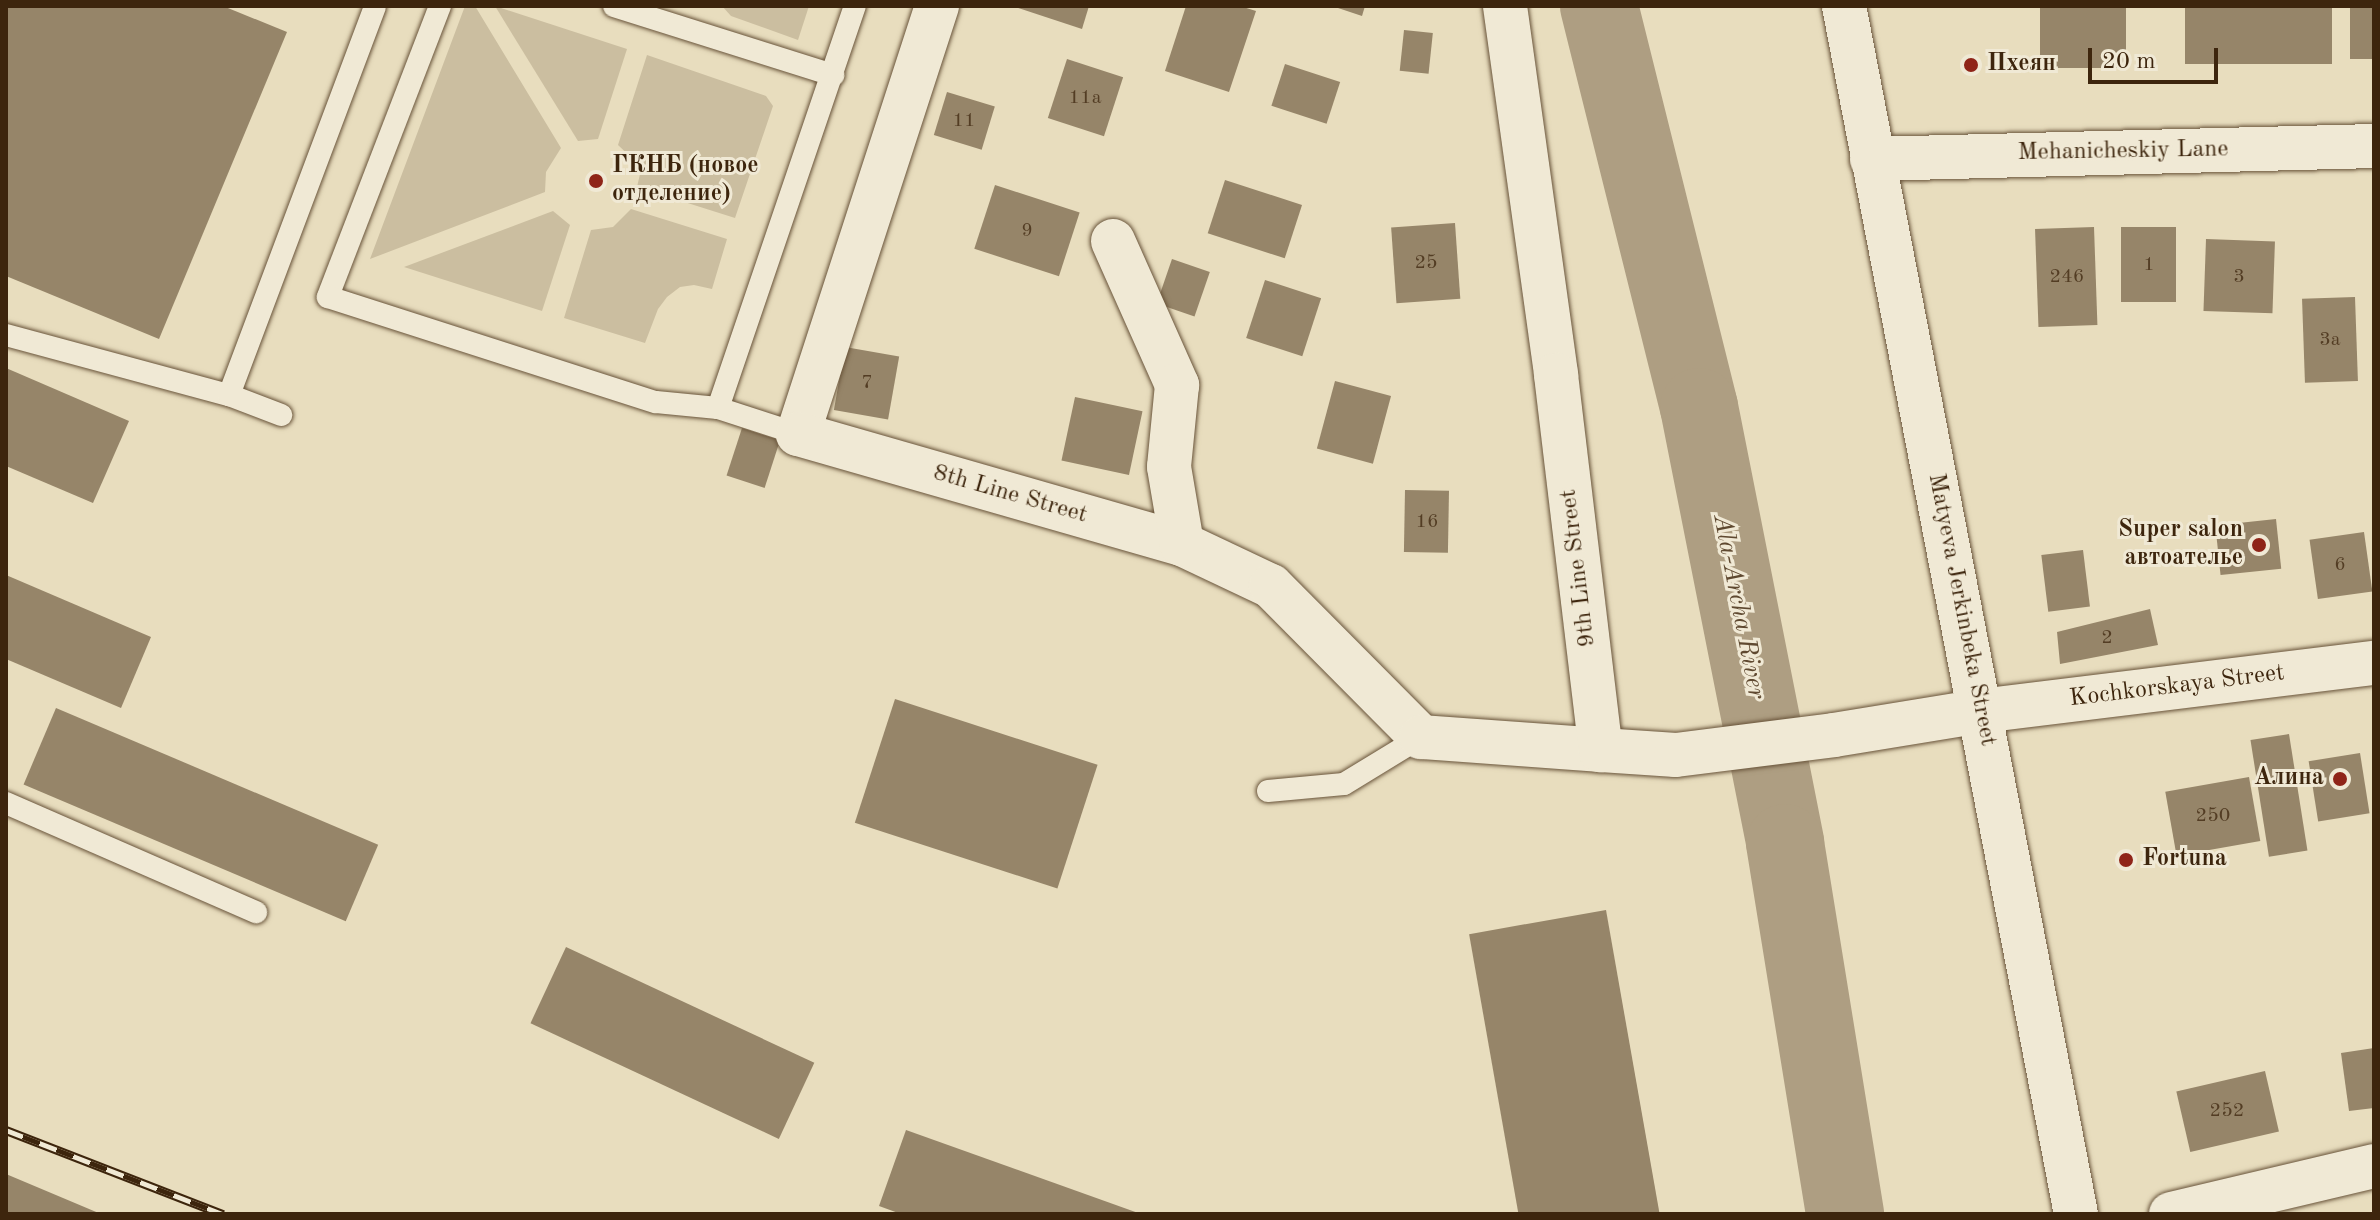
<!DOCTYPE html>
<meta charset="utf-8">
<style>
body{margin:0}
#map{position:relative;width:2380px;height:1220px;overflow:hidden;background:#e8ddbe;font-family:"Old Standard TT",serif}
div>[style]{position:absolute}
.green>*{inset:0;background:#cbbea0}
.river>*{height:78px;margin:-39px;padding:0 39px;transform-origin:39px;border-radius:39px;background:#ae9e82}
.building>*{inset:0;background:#968569;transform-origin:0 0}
.roads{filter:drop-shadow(0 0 2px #685339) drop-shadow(0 0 2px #685339)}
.service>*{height:22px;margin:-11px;padding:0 11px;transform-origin:11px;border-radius:11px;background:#f0e9d5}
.minor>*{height:44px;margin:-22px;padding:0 22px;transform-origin:22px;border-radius:22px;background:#f0e9d5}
.secondary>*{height:44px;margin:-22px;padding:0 22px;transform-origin:22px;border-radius:22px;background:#f0e9d5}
.rail>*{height:9px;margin-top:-4.5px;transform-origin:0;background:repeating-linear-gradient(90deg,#f0e9d5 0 18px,#3d250d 0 36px);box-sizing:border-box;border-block:2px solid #3d250d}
.dots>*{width:22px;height:22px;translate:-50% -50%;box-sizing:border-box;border:4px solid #f0e9d5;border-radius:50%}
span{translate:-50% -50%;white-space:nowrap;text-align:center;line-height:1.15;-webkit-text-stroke:6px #f0e9d5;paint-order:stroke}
.number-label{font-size:20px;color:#533d24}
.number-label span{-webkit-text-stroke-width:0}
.poi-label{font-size:24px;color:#3d250d;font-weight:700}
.left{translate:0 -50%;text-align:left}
.right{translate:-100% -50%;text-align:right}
.street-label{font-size:24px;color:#3d250d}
.water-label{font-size:26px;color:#5f4930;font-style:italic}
.frame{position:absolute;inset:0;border:8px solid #3d250d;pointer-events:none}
.scale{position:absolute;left:2088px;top:48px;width:130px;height:36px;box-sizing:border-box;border:4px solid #3d250d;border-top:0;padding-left:10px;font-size:24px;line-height:28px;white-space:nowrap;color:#3d250d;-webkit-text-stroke:6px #f0e9d5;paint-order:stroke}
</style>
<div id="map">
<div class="green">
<div style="clip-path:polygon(465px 6px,475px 6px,561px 148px,546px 172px,545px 192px,370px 259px)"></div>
<div style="clip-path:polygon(495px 6px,627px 49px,598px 139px,578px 141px)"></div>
<div style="clip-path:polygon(722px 6px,809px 6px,798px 40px,731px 16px)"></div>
<div style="clip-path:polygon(647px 55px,766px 96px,773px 106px,735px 218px,637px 187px,640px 174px,637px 163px,618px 145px)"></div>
<div style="clip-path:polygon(631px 209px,727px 239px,712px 289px,694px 285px,680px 287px,667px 297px,658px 309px,645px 343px,564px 318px,591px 230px,613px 227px)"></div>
<div style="clip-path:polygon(553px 211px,570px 225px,542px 311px,404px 267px)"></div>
</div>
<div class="river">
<div style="left:1599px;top:6px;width:413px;rotate:76deg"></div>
<div style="left:1699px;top:407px;width:444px;rotate:78.8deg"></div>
<div style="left:1785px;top:843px;width:376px;rotate:80.8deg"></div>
</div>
<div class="building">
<div style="clip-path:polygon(6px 6px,223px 6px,287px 32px,159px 339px,6px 276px)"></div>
<div style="clip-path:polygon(1012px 6px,1089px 6px,1082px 29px)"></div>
<div style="clip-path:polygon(1186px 6px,1240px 6px,1256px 11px,1229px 92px,1165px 71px)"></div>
<div style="clip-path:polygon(1332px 6px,1365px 6px,1362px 16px)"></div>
<div style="left:2040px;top:6px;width:86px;height:62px"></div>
<div style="left:2185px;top:6px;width:147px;height:58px"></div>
<div style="left:2350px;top:6px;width:24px;height:53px"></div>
<div style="left:1404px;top:30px;width:29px;height:41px;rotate:6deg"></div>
<div style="left:1067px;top:59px;width:59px;height:62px;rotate:18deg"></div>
<div style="left:1285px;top:64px;width:58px;height:44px;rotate:18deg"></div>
<div style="left:947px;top:92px;width:50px;height:45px;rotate:17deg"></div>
<div style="left:1225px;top:180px;width:81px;height:56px;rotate:18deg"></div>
<div style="left:995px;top:185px;width:89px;height:67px;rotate:18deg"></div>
<div style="left:1455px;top:223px;width:76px;height:64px;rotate:86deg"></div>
<div style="left:2094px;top:227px;width:98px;height:59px;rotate:88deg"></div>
<div style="left:2176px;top:227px;width:75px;height:55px;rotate:90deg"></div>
<div style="left:2206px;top:239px;width:69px;height:72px;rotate:2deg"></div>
<div style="left:1172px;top:259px;width:40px;height:47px;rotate:19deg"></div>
<div style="left:1265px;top:280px;width:59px;height:61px;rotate:18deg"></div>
<div style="left:2355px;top:297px;width:84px;height:53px;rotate:88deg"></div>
<div style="left:845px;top:347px;width:55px;height:64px;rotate:10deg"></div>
<div style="clip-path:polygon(6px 368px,129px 421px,93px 503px,6px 466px)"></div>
<div style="left:1335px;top:381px;width:58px;height:70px;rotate:15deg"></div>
<div style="left:1075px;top:397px;width:69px;height:65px;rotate:12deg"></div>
<div style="left:742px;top:428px;width:40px;height:50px;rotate:18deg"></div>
<div style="left:1405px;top:490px;width:44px;height:62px;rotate:1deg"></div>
<div style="left:2276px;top:519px;width:50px;height:61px;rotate:84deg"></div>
<div style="left:2364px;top:532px;width:60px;height:55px;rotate:82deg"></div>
<div style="left:2083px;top:550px;width:57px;height:42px;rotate:83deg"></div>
<div style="clip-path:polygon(6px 575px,151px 637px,121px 708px,6px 659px)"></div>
<div style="clip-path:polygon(2150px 609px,2158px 645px,2060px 664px,2057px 632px)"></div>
<div style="left:895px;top:699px;width:213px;height:130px;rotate:18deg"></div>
<div style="left:56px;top:708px;width:350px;height:83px;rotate:23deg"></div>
<div style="left:2289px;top:734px;width:118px;height:39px;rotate:81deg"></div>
<div style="left:2360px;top:753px;width:61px;height:52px;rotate:81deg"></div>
<div style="left:2249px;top:777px;width:65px;height:85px;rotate:80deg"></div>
<div style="left:1606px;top:910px;width:309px;height:139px;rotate:80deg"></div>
<div style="left:566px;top:947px;width:274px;height:84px;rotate:25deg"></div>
<div style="clip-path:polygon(2374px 1048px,2374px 1108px,2349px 1111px,2341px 1053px)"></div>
<div style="left:2265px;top:1071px;width:62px;height:91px;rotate:77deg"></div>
<div style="clip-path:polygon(906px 1130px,1141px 1214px,901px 1214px,879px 1206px)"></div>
<div style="clip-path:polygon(6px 1174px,101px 1214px,6px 1214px)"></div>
</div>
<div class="roads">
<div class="service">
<div style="left:440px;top:6px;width:312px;rotate:111.1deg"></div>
<div style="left:328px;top:297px;width:344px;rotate:17.8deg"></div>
<div style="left:656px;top:402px;width:62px;rotate:5.5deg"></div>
<div style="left:718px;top:408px;width:84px;rotate:18deg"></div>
<div style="left:614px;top:6px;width:230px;rotate:17.5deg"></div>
<div style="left:6px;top:335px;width:231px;rotate:15.1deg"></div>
<div style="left:229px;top:395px;width:415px;rotate:-69.4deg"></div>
<div style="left:229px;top:395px;width:56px;rotate:21deg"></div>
<div style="left:718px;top:408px;width:425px;rotate:-71.2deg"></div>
<div style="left:1268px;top:791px;width:76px;rotate:-5.3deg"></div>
<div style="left:1344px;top:784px;width:90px;rotate:-31.4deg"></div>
<div style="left:6px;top:803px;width:273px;rotate:23.6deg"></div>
</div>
<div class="minor">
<div style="left:937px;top:6px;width:450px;rotate:108deg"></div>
<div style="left:798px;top:434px;width:399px;rotate:16deg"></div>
<div style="left:1182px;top:544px;width:98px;rotate:25.3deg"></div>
<div style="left:1271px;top:586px;width:213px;rotate:45.2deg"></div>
<div style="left:1421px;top:737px;width:180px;rotate:4.1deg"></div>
<div style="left:1505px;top:6px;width:373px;rotate:82.1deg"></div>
<div style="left:1556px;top:375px;width:378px;rotate:83.2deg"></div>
<div style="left:1601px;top:750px;width:75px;rotate:3.8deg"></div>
<div style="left:1676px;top:755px;width:159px;rotate:-7.2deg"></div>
<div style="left:1834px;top:735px;width:149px;rotate:-9.3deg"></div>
<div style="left:1981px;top:711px;width:396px;rotate:-7deg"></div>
<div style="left:1872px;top:159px;width:502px;rotate:-1.48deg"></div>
<div style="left:1113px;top:241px;width:158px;rotate:66deg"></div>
<div style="left:1177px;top:385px;width:82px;rotate:95.6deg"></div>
<div style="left:1169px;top:467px;width:78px;rotate:80.4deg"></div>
<div style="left:2171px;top:1214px;width:209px;rotate:-13.3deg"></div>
</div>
<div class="secondary">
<div style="left:1844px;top:6px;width:1230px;rotate:79.13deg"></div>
</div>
</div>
<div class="rail">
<div style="left:6px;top:1130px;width:233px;rotate:21.2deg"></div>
</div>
<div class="dots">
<div style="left:1971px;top:65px;background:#8f2418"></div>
<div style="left:596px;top:181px;background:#8f2418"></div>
<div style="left:2259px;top:545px;background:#8f2418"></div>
<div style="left:2340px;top:779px;background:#8f2418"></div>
<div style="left:2126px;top:860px;background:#8f2418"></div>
</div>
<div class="number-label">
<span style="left:1085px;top:98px">11a</span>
<span style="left:964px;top:121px">11</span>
<span style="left:1027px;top:231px">9</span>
<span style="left:1426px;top:263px">25</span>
<span style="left:2149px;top:265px">1</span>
<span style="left:2067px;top:277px">246</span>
<span style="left:2239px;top:277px">3</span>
<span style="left:2330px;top:340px">3a</span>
<span style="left:867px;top:383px">7</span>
<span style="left:1427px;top:522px">16</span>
<span style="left:2340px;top:565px">6</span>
<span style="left:2107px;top:638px">2</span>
<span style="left:2213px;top:816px">250</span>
<span style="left:2227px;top:1111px">252</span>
</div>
<div class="poi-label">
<span class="left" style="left:1987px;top:65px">Пхеян</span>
<span class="left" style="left:612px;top:181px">ГКНБ (новое<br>отделение)</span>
<span class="right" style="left:2243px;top:545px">Super salon<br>автоателье</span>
<span class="right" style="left:2324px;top:779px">Алина</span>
<span class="left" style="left:2142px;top:860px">Fortuna</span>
</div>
<div class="street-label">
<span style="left:2123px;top:152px;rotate:-1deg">Mehanicheskiy Lane</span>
<span style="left:1010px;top:495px;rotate:16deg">8th Line Street</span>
<span style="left:1579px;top:568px;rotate:-97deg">9th Line Street</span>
<span style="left:1961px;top:610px;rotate:79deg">Matyeva Jerkinbeka Street</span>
<span style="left:2177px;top:687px;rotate:-7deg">Kochkorskaya Street</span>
</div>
<div class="water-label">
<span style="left:1738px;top:607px;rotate:79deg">Ala-Archa River</span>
</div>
<div class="frame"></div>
<div class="scale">20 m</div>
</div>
